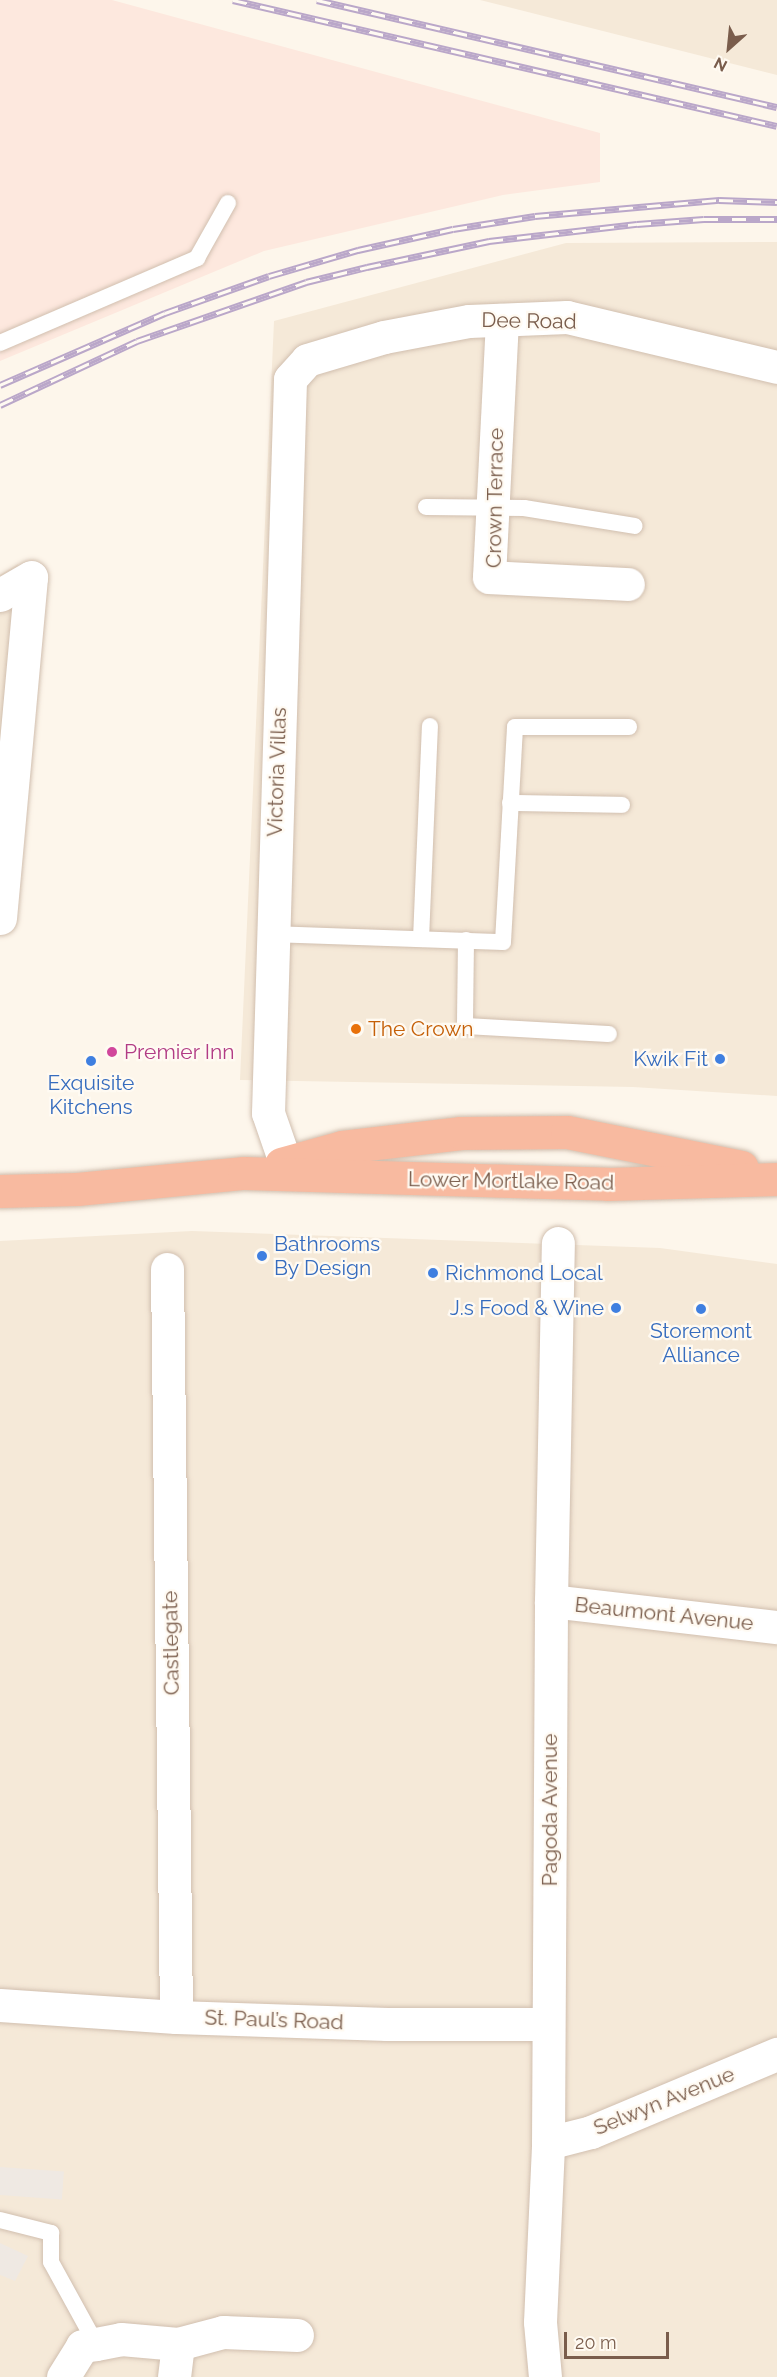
<!DOCTYPE html>
<meta charset="utf-8">
<style>
body{margin:0}
#map{position:relative;width:777px;height:2377px;overflow:hidden;background:#fdf6eb;font-family:Raleway,sans-serif}
div>[style]{position:absolute}
.residential>*{inset:0;background:#f5e9d8}
.commercial>*{inset:0;background:#fde8de}
.industrial>*{inset:0;background:#efe9e3;transform-origin:0 0}
.roads{filter:drop-shadow(0 0 2px #d1bfaf) drop-shadow(0 0 2px #d1bfaf)}
.lane>*{height:16px;margin:-8px;padding:0 8px;transform-origin:8px;border-radius:8px;background:#fff}
.street>*{height:33px;margin:-16.5px;padding:0 16.5px;transform-origin:16.5px;border-radius:16.5px;background:#fff}
.highway>*{height:33px;margin:-16.5px;padding:0 16.5px;transform-origin:16.5px;border-radius:16.5px;background:#f8baa0}
.rail>*{height:7px;margin-top:-3.5px;transform-origin:0;background:repeating-linear-gradient(90deg,#fffaf2 0 14px,#baa7c9 0 28px);box-sizing:border-box;border-block:2px solid #baa7c9}
.dots>*{width:16px;height:16px;translate:-50% -50%;box-sizing:border-box;border:3px solid #fffaf2;border-radius:50%}
span{translate:-50% -50%;white-space:nowrap;text-align:center;line-height:1.15;-webkit-text-stroke:4.5px #fffaf2;paint-order:stroke}
.street-label{font-size:21px;color:#7a5d4c}
.food-label{font-size:21px;color:#c56008}
.left{translate:0 -50%;text-align:left}
.hotel-label{font-size:21px;color:#b23c85}
.shop-label{font-size:21px;color:#366cbe}
.right{translate:-100% -50%;text-align:right}
.north{position:absolute;left:699px;top:18px;width:60px;height:60px;-webkit-text-stroke:4px #fffaf2;paint-order:stroke;rotate:207deg;font-size:16px;font-weight:700;line-height:24px;text-align:center;color:#7a5d4c}
.north::after{content:'';display:block;margin:auto;width:21px;height:27px;background:#7a5d4c;clip-path:polygon(50% 0,100% 100%,50% 72%,0 100%)}
.scale{position:absolute;left:564px;top:2332px;width:105px;height:27px;box-sizing:border-box;border:3px solid #7a5d4c;border-top:0;padding-left:8px;font-size:18px;line-height:21px;white-space:nowrap;color:#7a5d4c;-webkit-text-stroke:4px #fffaf2;paint-order:stroke}
</style>
<div id="map">
<div class="residential">
<div style="clip-path:polygon(480px 0,777px 0,777px 75px)"></div>
<div style="clip-path:polygon(777px 242px,777px 1096px,633px 1087px,240px 1080px,274px 321px,566px 243px)"></div>
<div style="clip-path:polygon(18px 564px,0 745px,0 575px)"></div>
<div style="clip-path:polygon(192px 1231px,660px 1248px,777px 1264px,777px 2377px,0 2377px,0 1241px)"></div>
</div>
<div class="commercial">
<div style="clip-path:polygon(0 0,112px 0,600px 133px,600px 182px,503px 195px,264px 251px,0 361px)"></div>
</div>
<div class="industrial">
<div style="left:0;top:2167px;width:64px;height:28px;rotate:4deg"></div>
<div style="clip-path:polygon(0 2243px,28px 2256px,15px 2281px,0 2275px)"></div>
</div>
<div class="roads">
<div class="lane">
<div style="left:0;top:343px;width:215px;rotate:-23.3deg"></div>
<div style="left:197px;top:258px;width:63px;rotate:-60.6deg"></div>
<div style="left:426px;top:507px;width:98px;rotate:0.6deg"></div>
<div style="left:524px;top:508px;width:112px;rotate:9.2deg"></div>
<div style="left:510px;top:803px;width:112px;rotate:1deg"></div>
<div style="left:271px;top:934px;width:232px;rotate:2deg"></div>
<div style="left:503px;top:942px;width:215px;rotate:-86.8deg"></div>
<div style="left:515px;top:727px;width:114px"></div>
<div style="left:421px;top:939px;width:213px;rotate:-87.6deg"></div>
<div style="left:466px;top:940px;width:86px;rotate:90.7deg"></div>
<div style="left:465px;top:1026px;width:144px;rotate:3.2deg"></div>
<div style="left:0;top:2220px;width:53px;rotate:14.3deg"></div>
<div style="left:51px;top:2233px;width:29px;rotate:90deg"></div>
<div style="left:51px;top:2262px;width:94px;rotate:61.2deg"></div>
</div>
<div class="street">
<div style="left:502px;top:320px;width:257px;rotate:92.9deg"></div>
<div style="left:489px;top:577px;width:139px;rotate:2.9deg"></div>
<div style="left:0;top:595px;width:36px;rotate:-30deg"></div>
<div style="left:0;top:918px;width:342px;rotate:-84.8deg"></div>
<div style="left:285px;top:1162px;width:52px;rotate:-109.1deg"></div>
<div style="left:268px;top:1113px;width:734px;rotate:-88.28deg"></div>
<div style="left:290px;top:379px;width:25px;rotate:-48deg"></div>
<div style="left:307px;top:360px;width:80px;rotate:-16.6deg"></div>
<div style="left:384px;top:337px;width:86px;rotate:-10.7deg"></div>
<div style="left:469px;top:321px;width:98px;rotate:-2.3deg"></div>
<div style="left:567px;top:317px;width:216px;rotate:13.4deg"></div>
<div style="left:167px;top:1269px;width:748px;rotate:89.31deg"></div>
<div style="left:551px;top:1601px;width:227px;rotate:6.6deg"></div>
<div style="left:0;top:2005px;width:176px;rotate:3.9deg"></div>
<div style="left:176px;top:2017px;width:211px;rotate:1.9deg"></div>
<div style="left:387px;top:2024px;width:161px"></div>
<div style="left:548px;top:2143px;width:44px;rotate:-14.3deg"></div>
<div style="left:591px;top:2132px;width:202px;rotate:-22.8deg"></div>
<div style="left:63px;top:2377px;width:36px;rotate:-58deg"></div>
<div style="left:82px;top:2346px;width:14px;rotate:-8deg"></div>
<div style="left:96px;top:2344px;width:25px;rotate:-11deg"></div>
<div style="left:121px;top:2339px;width:57px;rotate:5deg"></div>
<div style="left:178px;top:2344px;width:47px;rotate:-14.9deg"></div>
<div style="left:223px;top:2332px;width:74px;rotate:2.3deg"></div>
<div style="left:174px;top:2377px;width:33px;rotate:-83deg"></div>
<div style="left:545px;top:2377px;width:55px;rotate:-95.2deg"></div>
<div style="left:540px;top:2322px;width:179px;rotate:-87.4deg"></div>
<div style="left:548px;top:2143px;width:542px;rotate:-89.68deg"></div>
<div style="left:551px;top:1601px;width:358px;rotate:-88.9deg"></div>
</div>
<div class="highway">
<div style="left:281px;top:1164px;width:63px;rotate:-15.6deg"></div>
<div style="left:342px;top:1147px;width:120px;rotate:-6.7deg"></div>
<div style="left:461px;top:1133px;width:106px;rotate:-0.5deg"></div>
<div style="left:567px;top:1132px;width:178px;rotate:11.3deg"></div>
<div style="left:0;top:1191px;width:77px;rotate:-1.5deg"></div>
<div style="left:77px;top:1189px;width:168px;rotate:-5.5deg"></div>
<div style="left:244px;top:1173px;width:364px;rotate:1.7deg"></div>
<div style="left:608px;top:1184px;width:169px;rotate:-1.7deg"></div>
</div>
</div>
<div class="rail">
<div style="left:233px;top:0;width:558px;rotate:13.04deg"></div>
<div style="left:317px;top:0;width:472px;rotate:13.1deg"></div>
<div style="left:0;top:385px;width:180px;rotate:-23.6deg"></div>
<div style="left:165px;top:313px;width:110px;rotate:-19.6deg"></div>
<div style="left:269px;top:276px;width:93px;rotate:-16.3deg"></div>
<div style="left:358px;top:250px;width:97px;rotate:-12.5deg"></div>
<div style="left:453px;top:229px;width:83px;rotate:-9deg"></div>
<div style="left:535px;top:216px;width:185px;rotate:-5deg"></div>
<div style="left:719px;top:200px;width:58px;rotate:2deg"></div>
<div style="left:0;top:405px;width:151px;rotate:-25deg"></div>
<div style="left:137px;top:341px;width:179px;rotate:-19.2deg"></div>
<div style="left:306px;top:282px;width:63px;rotate:-13.8deg"></div>
<div style="left:367px;top:267px;width:125px;rotate:-12deg"></div>
<div style="left:489px;top:241px;width:149px;rotate:-6.6deg"></div>
<div style="left:637px;top:224px;width:67px;rotate:-4.3deg"></div>
<div style="left:704px;top:219px;width:73px"></div>
</div>
<div class="dots">
<div style="left:356px;top:1029px;background:#e8710a"></div>
<div style="left:112px;top:1052px;background:#d1479c"></div>
<div style="left:720px;top:1059px;background:#3f7fe0"></div>
<div style="left:91px;top:1061px;background:#3f7fe0"></div>
<div style="left:262px;top:1256px;background:#3f7fe0"></div>
<div style="left:433px;top:1273px;background:#3f7fe0"></div>
<div style="left:616px;top:1308px;background:#3f7fe0"></div>
<div style="left:701px;top:1309px;background:#3f7fe0"></div>
</div>
<div class="street-label">
<span style="left:529px;top:321px;rotate:1deg">Dee Road</span>
<span style="left:495px;top:498px;rotate:-89deg">Crown Terrace</span>
<span style="left:277px;top:772px;rotate:-88deg">Victoria Villas</span>
<span style="left:511px;top:1181px;rotate:1deg">Lower Mortlake Road</span>
<span style="left:664px;top:1614px;rotate:6deg">Beaumont Avenue</span>
<span style="left:171px;top:1643px;rotate:-91deg">Castlegate</span>
<span style="left:550px;top:1810px;rotate:-90deg">Pagoda Avenue</span>
<span style="left:274px;top:2020px;rotate:2deg">St. Paul’s Road</span>
<span style="left:664px;top:2101px;rotate:-22deg">Selwyn Avenue</span>
</div>
<div class="food-label">
<span class="left" style="left:368px;top:1029px">The Crown</span>
</div>
<div class="hotel-label">
<span class="left" style="left:124px;top:1052px">Premier Inn</span>
</div>
<div class="shop-label">
<span class="right" style="left:708px;top:1059px">Kwik Fit</span>
<span style="left:91px;top:1095px">Exquisite<br>Kitchens</span>
<span class="left" style="left:274px;top:1256px">Bathrooms<br>By Design</span>
<span class="left" style="left:445px;top:1273px">Richmond Local</span>
<span class="right" style="left:604px;top:1308px">J.s Food &amp; Wine</span>
<span style="left:701px;top:1343px">Storemont<br>Alliance</span>
</div>
<div class="north">N</div>
<div class="scale">20 m</div>
</div>
